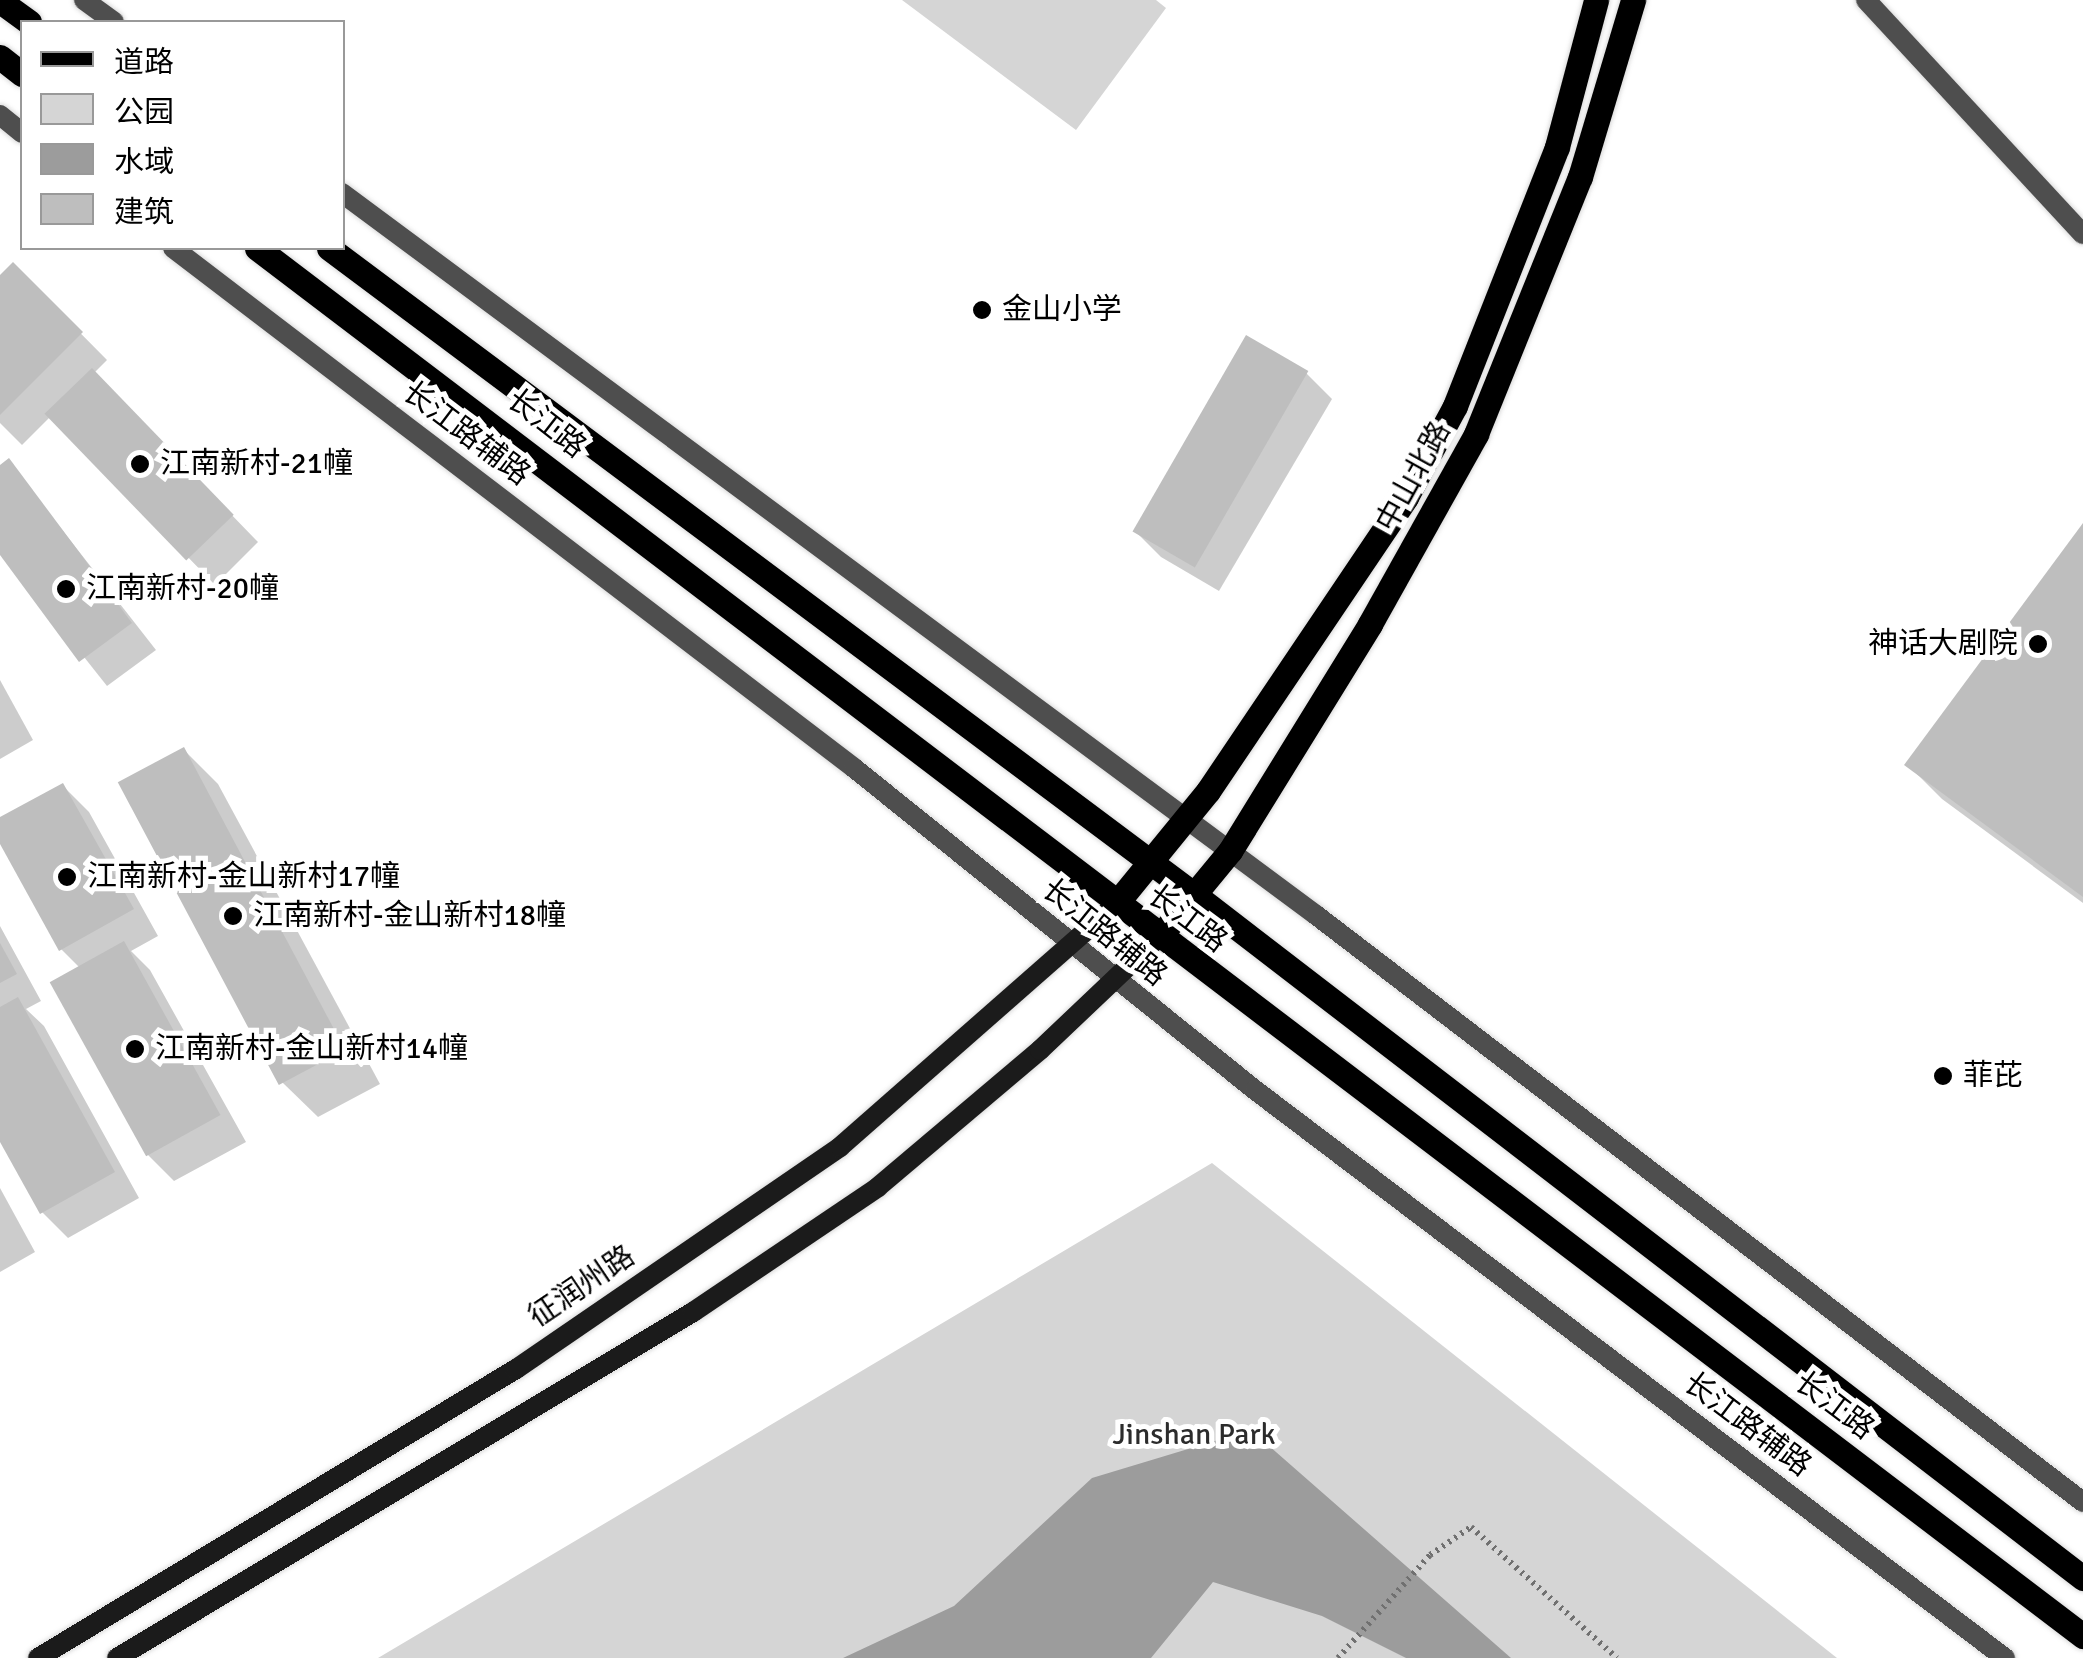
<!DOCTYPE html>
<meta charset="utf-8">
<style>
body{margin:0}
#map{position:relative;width:2083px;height:1658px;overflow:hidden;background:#fff;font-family:Signika,"Noto Sans SC",sans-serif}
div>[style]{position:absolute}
.green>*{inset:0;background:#d5d5d5}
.water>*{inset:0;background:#9c9c9c}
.shadow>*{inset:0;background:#0003}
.building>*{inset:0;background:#bebebe;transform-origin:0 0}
.path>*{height:6px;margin-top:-3px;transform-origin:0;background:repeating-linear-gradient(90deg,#707070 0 2.5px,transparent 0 7.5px)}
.roads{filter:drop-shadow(0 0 2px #dbdbdb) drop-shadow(0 0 2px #dbdbdb)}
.minor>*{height:20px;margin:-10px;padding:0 10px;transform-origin:10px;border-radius:10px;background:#4e4e4e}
.secondary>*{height:20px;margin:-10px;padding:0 10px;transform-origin:10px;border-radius:10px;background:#1b1b1b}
.primary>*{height:25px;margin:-12.5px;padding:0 12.5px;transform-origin:12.5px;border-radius:12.5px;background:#000}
.dots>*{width:28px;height:28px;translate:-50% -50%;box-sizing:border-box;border:5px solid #fff;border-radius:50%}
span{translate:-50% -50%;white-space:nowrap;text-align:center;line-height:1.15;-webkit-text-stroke:10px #fff;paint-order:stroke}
.poi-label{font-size:30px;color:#000}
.left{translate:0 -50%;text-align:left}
.right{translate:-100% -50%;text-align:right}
.street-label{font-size:30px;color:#000}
.park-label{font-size:30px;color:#2c2c2c}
.legend{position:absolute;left:20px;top:20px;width:325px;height:230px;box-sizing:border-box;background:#fff;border:2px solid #999;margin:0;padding:12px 18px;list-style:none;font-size:30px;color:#000}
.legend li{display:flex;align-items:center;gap:20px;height:50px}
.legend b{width:50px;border:2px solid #999}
</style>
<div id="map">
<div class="green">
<div style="clip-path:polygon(902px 0,1156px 0,1166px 8px,1076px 130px)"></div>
<div style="clip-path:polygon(1212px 1163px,1837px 1658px,378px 1658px)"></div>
</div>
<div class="water">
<div style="clip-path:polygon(1251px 1430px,1511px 1658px,1406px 1658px,1322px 1616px,1213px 1582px,1151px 1658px,843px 1658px,954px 1606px,1092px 1478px)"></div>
</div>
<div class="shadow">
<div style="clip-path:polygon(13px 265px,107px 360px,94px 373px,258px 542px,215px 585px,51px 416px,22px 445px,0 423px,0 278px)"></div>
<div style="clip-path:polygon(1306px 373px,1332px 399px,1219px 591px,1161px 557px,1135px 531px)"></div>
<div style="clip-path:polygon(9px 462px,156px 650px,107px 686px,0 551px,0 468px)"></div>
<div style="clip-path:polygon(2083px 527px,2083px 903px,1942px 799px,1908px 765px)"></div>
<div style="clip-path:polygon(0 680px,33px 740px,0 759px)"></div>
<div style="clip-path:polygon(184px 750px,218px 784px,380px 1084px,318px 1117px,283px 1083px)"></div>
<div style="clip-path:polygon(63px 786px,89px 812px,158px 936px,131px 951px,150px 970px,246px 1142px,174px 1181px,148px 1155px,80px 968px,61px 949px,0 839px,0 820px)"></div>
<div style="clip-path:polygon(0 926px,41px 1001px,26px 1009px,44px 1026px,139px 1198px,68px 1238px,42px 1212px,0 1137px)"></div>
<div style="clip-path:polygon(0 1188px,35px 1252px,0 1272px)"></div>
</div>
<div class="building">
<div style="clip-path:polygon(13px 262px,83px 332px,0 415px,0 275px)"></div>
<div style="left:1246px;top:335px;width:72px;height:227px;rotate:30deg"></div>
<div style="left:92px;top:368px;width:204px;height:66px;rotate:46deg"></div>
<div style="clip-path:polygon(9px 458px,132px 623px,79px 662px,0 555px,0 465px)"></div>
<div style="clip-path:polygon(2083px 523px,2083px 897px,1904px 765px)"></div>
<div style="left:184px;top:747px;width:343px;height:75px;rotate:62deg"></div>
<div style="clip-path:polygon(63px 783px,134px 909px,59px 951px,0 844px,0 817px)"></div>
<div style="left:124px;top:941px;width:199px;height:85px;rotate:61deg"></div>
<div style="clip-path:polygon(0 943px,17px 974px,0 983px)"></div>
<div style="clip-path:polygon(18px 997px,115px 1172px,40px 1214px,0 1142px,0 1007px)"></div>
</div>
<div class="path">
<div style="left:1338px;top:1658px;width:138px;rotate:-48.2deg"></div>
<div style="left:1430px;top:1555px;width:50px;rotate:-34.3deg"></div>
<div style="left:1471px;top:1527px;width:196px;rotate:41.9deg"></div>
</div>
<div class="roads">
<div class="minor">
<div style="left:84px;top:0;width:37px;rotate:36deg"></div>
<div style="left:1866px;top:0;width:319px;rotate:47.2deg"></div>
<div style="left:0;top:115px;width:28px;rotate:39deg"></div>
<div style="left:342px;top:193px;width:1212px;rotate:36.55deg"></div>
<div style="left:1316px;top:915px;width:966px;rotate:37.43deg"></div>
<div style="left:173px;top:248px;width:857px;rotate:37.36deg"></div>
<div style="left:854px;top:768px;width:514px;rotate:38.76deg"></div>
<div style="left:1255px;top:1090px;width:941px;rotate:37.14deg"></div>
</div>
<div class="secondary">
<div style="left:38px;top:1658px;width:559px;rotate:-31.16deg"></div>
<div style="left:516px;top:1369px;width:393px;rotate:-34.4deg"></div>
<div style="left:840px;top:1147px;width:366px;rotate:-41.3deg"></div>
<div style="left:117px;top:1658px;width:672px;rotate:-30.99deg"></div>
<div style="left:693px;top:1312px;width:223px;rotate:-34deg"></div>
<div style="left:878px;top:1187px;width:212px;rotate:-40.2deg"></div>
<div style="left:1040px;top:1050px;width:164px;rotate:-43.5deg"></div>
</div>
<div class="primary">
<div style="left:0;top:1px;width:36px;rotate:36deg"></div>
<div style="left:0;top:57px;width:28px;rotate:38deg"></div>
<div style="left:257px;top:248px;width:2294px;rotate:37.24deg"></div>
<div style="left:329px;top:248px;width:1082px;rotate:36.77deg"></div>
<div style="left:1196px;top:896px;width:1119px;rotate:37.56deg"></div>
<div style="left:1115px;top:905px;width:147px;rotate:-50.8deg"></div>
<div style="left:1208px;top:791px;width:354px;rotate:-56deg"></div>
<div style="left:1406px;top:497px;width:103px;rotate:-61.7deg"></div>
<div style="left:1455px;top:406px;width:278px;rotate:-68.5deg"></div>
<div style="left:1557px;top:147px;width:152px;rotate:-75.1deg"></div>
<div style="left:1159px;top:937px;width:112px;rotate:-50.5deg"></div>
<div style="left:1230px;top:851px;width:267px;rotate:-58.3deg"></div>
<div style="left:1370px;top:624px;width:218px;rotate:-60.8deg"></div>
<div style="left:1476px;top:434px;width:277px;rotate:-68deg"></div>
<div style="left:1580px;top:177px;width:185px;rotate:-73.3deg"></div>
</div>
</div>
<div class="dots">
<div style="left:982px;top:310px;background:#000"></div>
<div style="left:140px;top:464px;background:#000"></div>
<div style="left:66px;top:589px;background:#000"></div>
<div style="left:2038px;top:644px;background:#000"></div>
<div style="left:67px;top:877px;background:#000"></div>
<div style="left:233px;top:916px;background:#000"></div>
<div style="left:135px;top:1049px;background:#000"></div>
<div style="left:1943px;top:1076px;background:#000"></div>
</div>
<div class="poi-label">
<span class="left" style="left:1002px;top:310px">金山小学</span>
<span class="left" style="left:160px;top:464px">江南新村-21幢</span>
<span class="left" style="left:86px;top:589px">江南新村-20幢</span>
<span class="right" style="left:2018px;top:644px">神话大剧院</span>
<span class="left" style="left:87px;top:877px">江南新村-金山新村17幢</span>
<span class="left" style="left:253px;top:916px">江南新村-金山新村18幢</span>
<span class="left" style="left:155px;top:1049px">江南新村-金山新村14幢</span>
<span class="left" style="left:1963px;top:1076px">菲芘</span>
</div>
<div class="street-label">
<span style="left:546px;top:424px;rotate:38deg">长江路</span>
<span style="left:466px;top:434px;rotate:37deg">长江路辅路</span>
<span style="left:1414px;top:477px;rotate:-61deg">中山北路</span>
<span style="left:1187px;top:919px;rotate:37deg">长江路</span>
<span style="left:1104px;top:933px;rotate:39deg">长江路辅路</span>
<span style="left:582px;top:1287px;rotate:-34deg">征润州路</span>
<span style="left:1834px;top:1406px;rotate:37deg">长江路</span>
<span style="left:1747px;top:1425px;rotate:37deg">长江路辅路</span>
</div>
<div class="park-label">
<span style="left:1194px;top:1435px">Jinshan Park</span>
</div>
<ul class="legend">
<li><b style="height:12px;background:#000"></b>道路</li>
<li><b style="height:28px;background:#d5d5d5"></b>公园</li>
<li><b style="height:28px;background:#9c9c9c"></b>水域</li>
<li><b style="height:28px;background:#bebebe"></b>建筑</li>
</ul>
</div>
